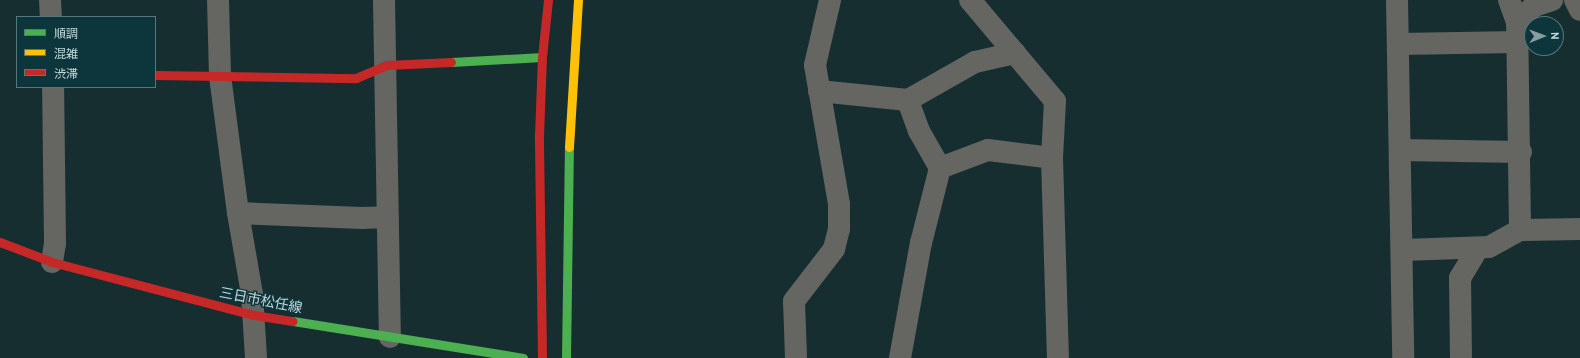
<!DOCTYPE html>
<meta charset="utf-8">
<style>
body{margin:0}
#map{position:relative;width:1580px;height:358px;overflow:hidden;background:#162e30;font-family:"PT Sans","Noto Sans JP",sans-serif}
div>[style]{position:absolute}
.street>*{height:22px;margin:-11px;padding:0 11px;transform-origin:11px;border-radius:11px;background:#656562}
.fast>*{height:9px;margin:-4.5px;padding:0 4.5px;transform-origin:4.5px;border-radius:4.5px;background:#4caf50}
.slow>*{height:9px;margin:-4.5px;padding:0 4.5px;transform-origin:4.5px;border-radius:4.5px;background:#ffc107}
.jam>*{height:9px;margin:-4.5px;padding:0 4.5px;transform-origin:4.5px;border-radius:4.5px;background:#c62828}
span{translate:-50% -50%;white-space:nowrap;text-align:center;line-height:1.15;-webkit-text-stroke:3px #0c363b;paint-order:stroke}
.street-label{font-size:14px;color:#c4d9db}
.legend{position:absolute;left:16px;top:16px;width:140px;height:72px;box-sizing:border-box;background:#0c363b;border:1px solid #56777b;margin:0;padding:5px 7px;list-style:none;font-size:12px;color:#c4d9db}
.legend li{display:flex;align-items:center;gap:8px;height:20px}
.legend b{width:20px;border:1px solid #56777b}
.north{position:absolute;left:1524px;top:16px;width:40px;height:40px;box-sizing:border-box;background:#0c363b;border:1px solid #56777b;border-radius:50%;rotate:89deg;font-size:11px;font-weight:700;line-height:16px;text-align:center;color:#c4d9db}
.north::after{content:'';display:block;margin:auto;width:14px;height:18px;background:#879d9f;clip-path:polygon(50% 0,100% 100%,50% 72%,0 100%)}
</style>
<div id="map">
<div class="street">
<div style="left:50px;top:0;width:17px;rotate:87deg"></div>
<div style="left:218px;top:0;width:76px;rotate:88.5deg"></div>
<div style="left:220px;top:76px;width:138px;rotate:82.5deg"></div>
<div style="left:238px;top:213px;width:82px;rotate:80.2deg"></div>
<div style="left:252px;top:294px;width:64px;rotate:86.4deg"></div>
<div style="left:384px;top:0;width:337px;rotate:89deg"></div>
<div style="left:970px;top:0;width:132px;rotate:49.9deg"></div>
<div style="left:1055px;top:101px;width:57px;rotate:93deg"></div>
<div style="left:1052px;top:158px;width:200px;rotate:88.3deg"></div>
<div style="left:1397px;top:0;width:358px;rotate:89deg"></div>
<div style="left:1509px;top:0;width:23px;rotate:70deg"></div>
<div style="left:1575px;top:0;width:11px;rotate:63deg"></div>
<div style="left:1398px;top:44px;width:119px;rotate:-1deg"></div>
<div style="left:819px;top:91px;width:89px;rotate:5.8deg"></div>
<div style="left:908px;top:100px;width:77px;rotate:-29.6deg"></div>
<div style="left:975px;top:62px;width:41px;rotate:-12.7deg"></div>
<div style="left:1400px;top:150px;width:121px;rotate:0.9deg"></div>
<div style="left:940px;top:168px;width:51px;rotate:-20.6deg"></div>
<div style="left:988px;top:150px;width:64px;rotate:7.1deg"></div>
<div style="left:238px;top:213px;width:124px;rotate:2.3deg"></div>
<div style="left:362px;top:218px;width:25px;rotate:-2deg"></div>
<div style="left:1520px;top:230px;width:208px;rotate:-90.8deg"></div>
<div style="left:1517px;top:22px;width:23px;rotate:-43deg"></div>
<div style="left:1534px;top:6px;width:19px;rotate:-18deg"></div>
<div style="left:1403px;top:250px;width:86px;rotate:-2deg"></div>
<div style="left:1489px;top:247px;width:35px;rotate:-29deg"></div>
<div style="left:1520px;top:230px;width:60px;rotate:-1deg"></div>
<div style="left:52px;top:262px;width:19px;rotate:-81deg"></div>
<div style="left:55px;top:243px;width:156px;rotate:-90.7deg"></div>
<div style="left:796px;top:358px;width:57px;rotate:-92deg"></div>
<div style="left:794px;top:301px;width:66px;rotate:-52.4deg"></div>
<div style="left:834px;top:249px;width:21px;rotate:-76deg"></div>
<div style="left:839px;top:229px;width:25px;rotate:-90deg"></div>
<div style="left:839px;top:204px;width:141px;rotate:-99.8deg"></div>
<div style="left:815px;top:65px;width:67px;rotate:-77deg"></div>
<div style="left:900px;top:358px;width:117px;rotate:-79.7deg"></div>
<div style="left:921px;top:243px;width:77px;rotate:-75.8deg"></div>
<div style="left:940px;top:168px;width:43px;rotate:-119.6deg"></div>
<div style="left:919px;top:131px;width:33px;rotate:-110deg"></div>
<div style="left:1461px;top:358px;width:80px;rotate:-90.7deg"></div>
<div style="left:1460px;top:278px;width:35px;rotate:-59deg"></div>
</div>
<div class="fast">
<div style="left:451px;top:62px;width:91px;rotate:-3.1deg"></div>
<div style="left:293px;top:321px;width:233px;rotate:9.1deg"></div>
<div style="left:566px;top:358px;width:211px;rotate:-89.2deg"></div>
</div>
<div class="slow">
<div style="left:569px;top:147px;width:147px;rotate:-86.5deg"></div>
</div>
<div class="jam">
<div style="left:155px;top:75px;width:201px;rotate:0.9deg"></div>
<div style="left:356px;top:78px;width:34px;rotate:-23deg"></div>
<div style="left:387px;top:65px;width:64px;rotate:-2.7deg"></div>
<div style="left:0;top:242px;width:56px;rotate:21deg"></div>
<div style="left:52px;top:262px;width:209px;rotate:14.7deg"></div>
<div style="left:254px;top:315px;width:39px;rotate:9deg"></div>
<div style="left:542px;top:358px;width:223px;rotate:-90.8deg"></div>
<div style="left:539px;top:135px;width:78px;rotate:-87.8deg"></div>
<div style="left:542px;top:57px;width:57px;rotate:-84deg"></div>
</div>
<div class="street-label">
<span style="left:261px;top:300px;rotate:11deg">三日市松任線</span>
</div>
<ul class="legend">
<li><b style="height:5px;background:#4caf50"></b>順調</li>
<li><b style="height:5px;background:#ffc107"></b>混雑</li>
<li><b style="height:5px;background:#c62828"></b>渋滞</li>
</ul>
<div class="north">N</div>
</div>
